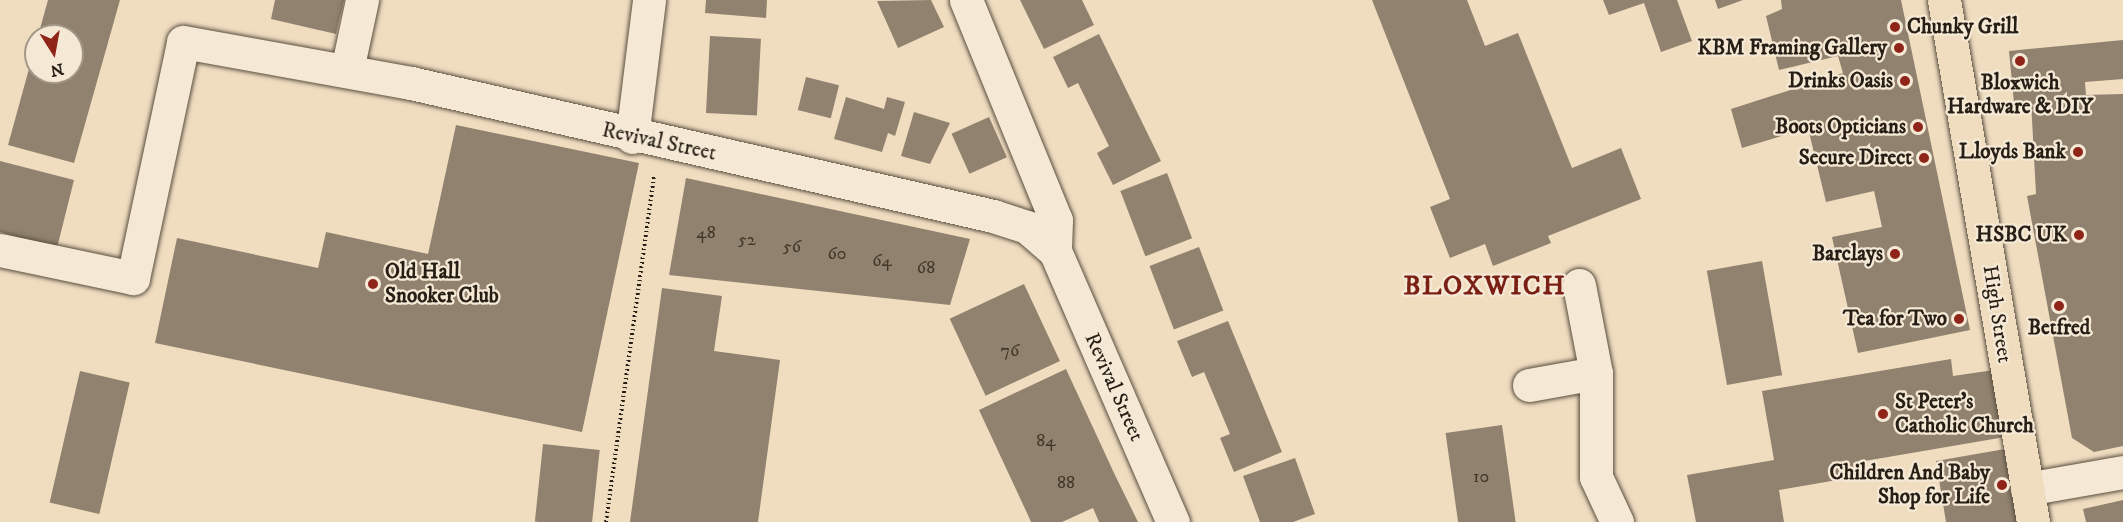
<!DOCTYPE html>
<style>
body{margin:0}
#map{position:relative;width:2123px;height:522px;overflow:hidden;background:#f0ddc0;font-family:"IM FELL DW Pica",serif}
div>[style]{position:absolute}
.building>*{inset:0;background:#90826e;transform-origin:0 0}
.path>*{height:4px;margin-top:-2px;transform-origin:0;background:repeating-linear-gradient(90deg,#271f15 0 1.5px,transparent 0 4.5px)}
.roads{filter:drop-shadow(0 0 2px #594e40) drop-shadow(0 0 2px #594e40)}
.minor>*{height:33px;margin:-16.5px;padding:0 16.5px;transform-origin:16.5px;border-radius:16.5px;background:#f5e9d6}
.highway>*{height:33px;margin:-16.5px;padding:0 16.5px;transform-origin:16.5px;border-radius:16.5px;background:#f0ddc0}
.dots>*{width:16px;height:16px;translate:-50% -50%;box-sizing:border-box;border:3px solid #f5e9d6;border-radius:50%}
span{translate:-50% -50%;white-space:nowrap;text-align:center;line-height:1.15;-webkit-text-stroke:4.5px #f5e9d6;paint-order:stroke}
.number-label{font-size:18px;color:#41382b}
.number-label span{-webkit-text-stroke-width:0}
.poi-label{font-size:21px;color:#271f15;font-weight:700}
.left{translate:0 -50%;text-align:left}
.right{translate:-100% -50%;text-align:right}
.street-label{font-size:21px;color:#271f15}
.district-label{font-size:27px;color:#7a1f14;font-weight:700;letter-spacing:1.5px}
.north{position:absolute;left:24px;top:24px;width:60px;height:60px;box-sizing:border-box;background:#f5e9d6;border:2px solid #a39889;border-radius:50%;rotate:169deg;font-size:16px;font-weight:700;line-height:24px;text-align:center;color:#271f15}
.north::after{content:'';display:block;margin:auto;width:21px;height:27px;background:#8f2418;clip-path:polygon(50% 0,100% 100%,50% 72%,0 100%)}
</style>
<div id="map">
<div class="building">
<div style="clip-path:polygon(48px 0,120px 0,74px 163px,8px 145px,35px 47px,36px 72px,72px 72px,72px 36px,38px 36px)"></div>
<div style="clip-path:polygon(275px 0,344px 0,336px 34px,271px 19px)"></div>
<div style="clip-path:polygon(706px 0,767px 0,766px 18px,705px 13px)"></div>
<div style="clip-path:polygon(931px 0,944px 27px,898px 48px,877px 1px)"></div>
<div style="clip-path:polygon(1020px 0,1082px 0,1094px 25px,1044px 49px)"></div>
<div style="clip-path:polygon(1372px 0,1467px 0,1485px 46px,1518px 33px,1572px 168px,1621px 148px,1641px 199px,1548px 236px,1551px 243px,1493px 266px,1485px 244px,1450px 258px,1430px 207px,1450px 199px)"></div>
<div style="clip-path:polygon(1603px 0,1677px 0,1692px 41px,1661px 52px,1644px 3px,1609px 15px)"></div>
<div style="clip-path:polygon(1715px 0,1743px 0,1718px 9px)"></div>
<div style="clip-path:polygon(1781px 0,1901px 0,1970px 330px,1858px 353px,1832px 237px,1882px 227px,1874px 191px,1826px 202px,1808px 128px,1742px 148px,1731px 109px,1843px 73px,1838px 56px,1779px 70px,1766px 16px,1782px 9px)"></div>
<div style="clip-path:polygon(1099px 34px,1161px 161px,1113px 185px,1097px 153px,1109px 146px,1078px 83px,1068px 88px,1053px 57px)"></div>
<div style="left:710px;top:36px;width:51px;height:77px;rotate:3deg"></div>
<div style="clip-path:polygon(2123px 40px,2123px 79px,2085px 82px,2086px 95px,2123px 94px,2123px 446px,2094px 452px,2072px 438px,2027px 196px,2036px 194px,2031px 101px,2014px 103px,2009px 51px)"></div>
<div style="left:806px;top:77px;width:34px;height:34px;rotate:14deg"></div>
<div style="clip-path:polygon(846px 97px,884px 109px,887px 97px,905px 102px,895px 136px,888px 133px,882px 152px,834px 139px)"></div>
<div style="clip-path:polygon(914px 112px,950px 123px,930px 164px,901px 156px)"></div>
<div style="left:989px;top:117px;width:44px;height:41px;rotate:66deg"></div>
<div style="clip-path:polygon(456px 125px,639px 163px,582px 432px,155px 343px,177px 238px,318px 268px,326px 232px,428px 254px)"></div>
<div style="clip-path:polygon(0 161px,74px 180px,57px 248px,0 232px)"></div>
<div style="left:1167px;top:173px;width:70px;height:50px;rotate:69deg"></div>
<div style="clip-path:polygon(686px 178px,970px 239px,950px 305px,669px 275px)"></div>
<div style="left:1199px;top:247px;width:68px;height:53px;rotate:69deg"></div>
<div style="left:1762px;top:261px;width:116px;height:56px;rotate:80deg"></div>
<div style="left:1024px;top:284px;width:85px;height:82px;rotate:65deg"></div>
<div style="clip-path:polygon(662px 288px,722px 296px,714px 351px,780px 360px,758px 522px,630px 522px)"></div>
<div style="clip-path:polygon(1228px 321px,1282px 452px,1234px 472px,1220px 438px,1230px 434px,1204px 372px,1192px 377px,1177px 341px)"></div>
<div style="clip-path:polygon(1951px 359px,1953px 376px,1994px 370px,2005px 437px,1853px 463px,1855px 477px,1779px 490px,1784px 522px,1696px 522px,1687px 475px,1774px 460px,1762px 391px)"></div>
<div style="clip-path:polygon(1066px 369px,1114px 473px,1138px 522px,1099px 522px,1093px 508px,1062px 522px,1031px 522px,1027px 513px,979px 410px)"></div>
<div style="left:80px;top:371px;width:51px;height:135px;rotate:13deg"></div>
<div style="left:1502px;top:425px;width:98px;height:57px;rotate:82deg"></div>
<div style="left:543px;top:444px;width:57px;height:78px;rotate:6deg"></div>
<div style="clip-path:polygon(2005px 449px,2017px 522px,1946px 522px,1936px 461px)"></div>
<div style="clip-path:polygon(1295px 458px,1315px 514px,1293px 522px,1260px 522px,1243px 476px)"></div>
<div style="clip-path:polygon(2123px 500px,2123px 522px,2086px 522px,2083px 509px)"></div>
</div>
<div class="path">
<div style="left:606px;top:522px;width:350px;rotate:-82.1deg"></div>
</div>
<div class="roads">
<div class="minor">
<div style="left:966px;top:0;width:238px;rotate:67.8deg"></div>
<div style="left:1056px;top:220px;width:31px;rotate:92deg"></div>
<div style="left:347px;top:70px;width:72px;rotate:-77.9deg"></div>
<div style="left:632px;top:137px;width:138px;rotate:-82.9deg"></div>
<div style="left:0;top:250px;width:136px;rotate:11.9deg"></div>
<div style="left:133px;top:278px;width:241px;rotate:-78deg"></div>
<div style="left:183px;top:42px;width:232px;rotate:10.2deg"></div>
<div style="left:411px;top:83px;width:597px;rotate:12.87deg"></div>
<div style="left:993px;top:216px;width:36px;rotate:18deg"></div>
<div style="left:1027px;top:227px;width:37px;rotate:41deg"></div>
<div style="left:1055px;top:251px;width:296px;rotate:66.5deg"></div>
<div style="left:1579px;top:285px;width:90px;rotate:79.1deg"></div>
<div style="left:1596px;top:373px;width:104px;rotate:90deg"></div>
<div style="left:1596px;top:477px;width:50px;rotate:65deg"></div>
<div style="left:1529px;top:385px;width:68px;rotate:-10.2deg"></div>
<div style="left:2027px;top:489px;width:97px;rotate:-10deg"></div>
</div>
<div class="highway">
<div style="left:1944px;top:0;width:530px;rotate:80.32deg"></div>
</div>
</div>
<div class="dots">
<div style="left:1895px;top:27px;background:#8f2418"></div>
<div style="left:1899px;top:48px;background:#8f2418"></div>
<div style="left:2020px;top:61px;background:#8f2418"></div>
<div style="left:1905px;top:81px;background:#8f2418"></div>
<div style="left:1918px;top:127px;background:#8f2418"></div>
<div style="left:2078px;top:152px;background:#8f2418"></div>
<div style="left:1924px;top:158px;background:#8f2418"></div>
<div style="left:2079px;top:235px;background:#8f2418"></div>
<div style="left:1895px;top:254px;background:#8f2418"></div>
<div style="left:373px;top:284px;background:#8f2418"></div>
<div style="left:2059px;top:306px;background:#8f2418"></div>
<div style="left:1959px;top:319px;background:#8f2418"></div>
<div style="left:1883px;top:414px;background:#8f2418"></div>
<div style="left:2002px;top:485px;background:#8f2418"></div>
</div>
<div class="number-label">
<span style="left:706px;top:233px">48</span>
<span style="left:747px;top:240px">52</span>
<span style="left:792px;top:247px">56</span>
<span style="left:837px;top:254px">60</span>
<span style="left:882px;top:261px">64</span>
<span style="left:926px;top:268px">68</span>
<span style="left:1010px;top:351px">76</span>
<span style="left:1046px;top:441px">84</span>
<span style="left:1481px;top:477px">10</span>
<span style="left:1066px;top:483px">88</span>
</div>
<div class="poi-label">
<span class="left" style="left:1907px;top:27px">Chunky Grill</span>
<span class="right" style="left:1887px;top:48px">KBM Framing Gallery</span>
<span class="right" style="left:1893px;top:81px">Drinks Oasis</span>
<span style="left:2020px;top:95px">Bloxwich<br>Hardware &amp; DIY</span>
<span class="right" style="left:1906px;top:127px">Boots Opticians</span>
<span class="right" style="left:2066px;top:152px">Lloyds Bank</span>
<span class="right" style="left:1912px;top:158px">Secure Direct</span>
<span class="right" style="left:2067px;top:235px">HSBC UK</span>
<span class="right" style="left:1883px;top:254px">Barclays</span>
<span class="left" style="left:385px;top:284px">Old Hall<br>Snooker Club</span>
<span class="right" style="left:1947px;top:319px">Tea for Two</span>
<span style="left:2059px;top:328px">Betfred</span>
<span class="left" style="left:1895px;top:414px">St Peter's<br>Catholic Church</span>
<span class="right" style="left:1990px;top:485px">Children And Baby<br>Shop for Life</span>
</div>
<div class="street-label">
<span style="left:659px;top:142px;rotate:12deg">Revival Street</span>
<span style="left:1997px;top:314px;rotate:81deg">High Street</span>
<span style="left:1114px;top:387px;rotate:66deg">Revival Street</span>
</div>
<div class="district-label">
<span style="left:1485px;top:287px">BLOXWICH</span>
</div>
<div class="north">N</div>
</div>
